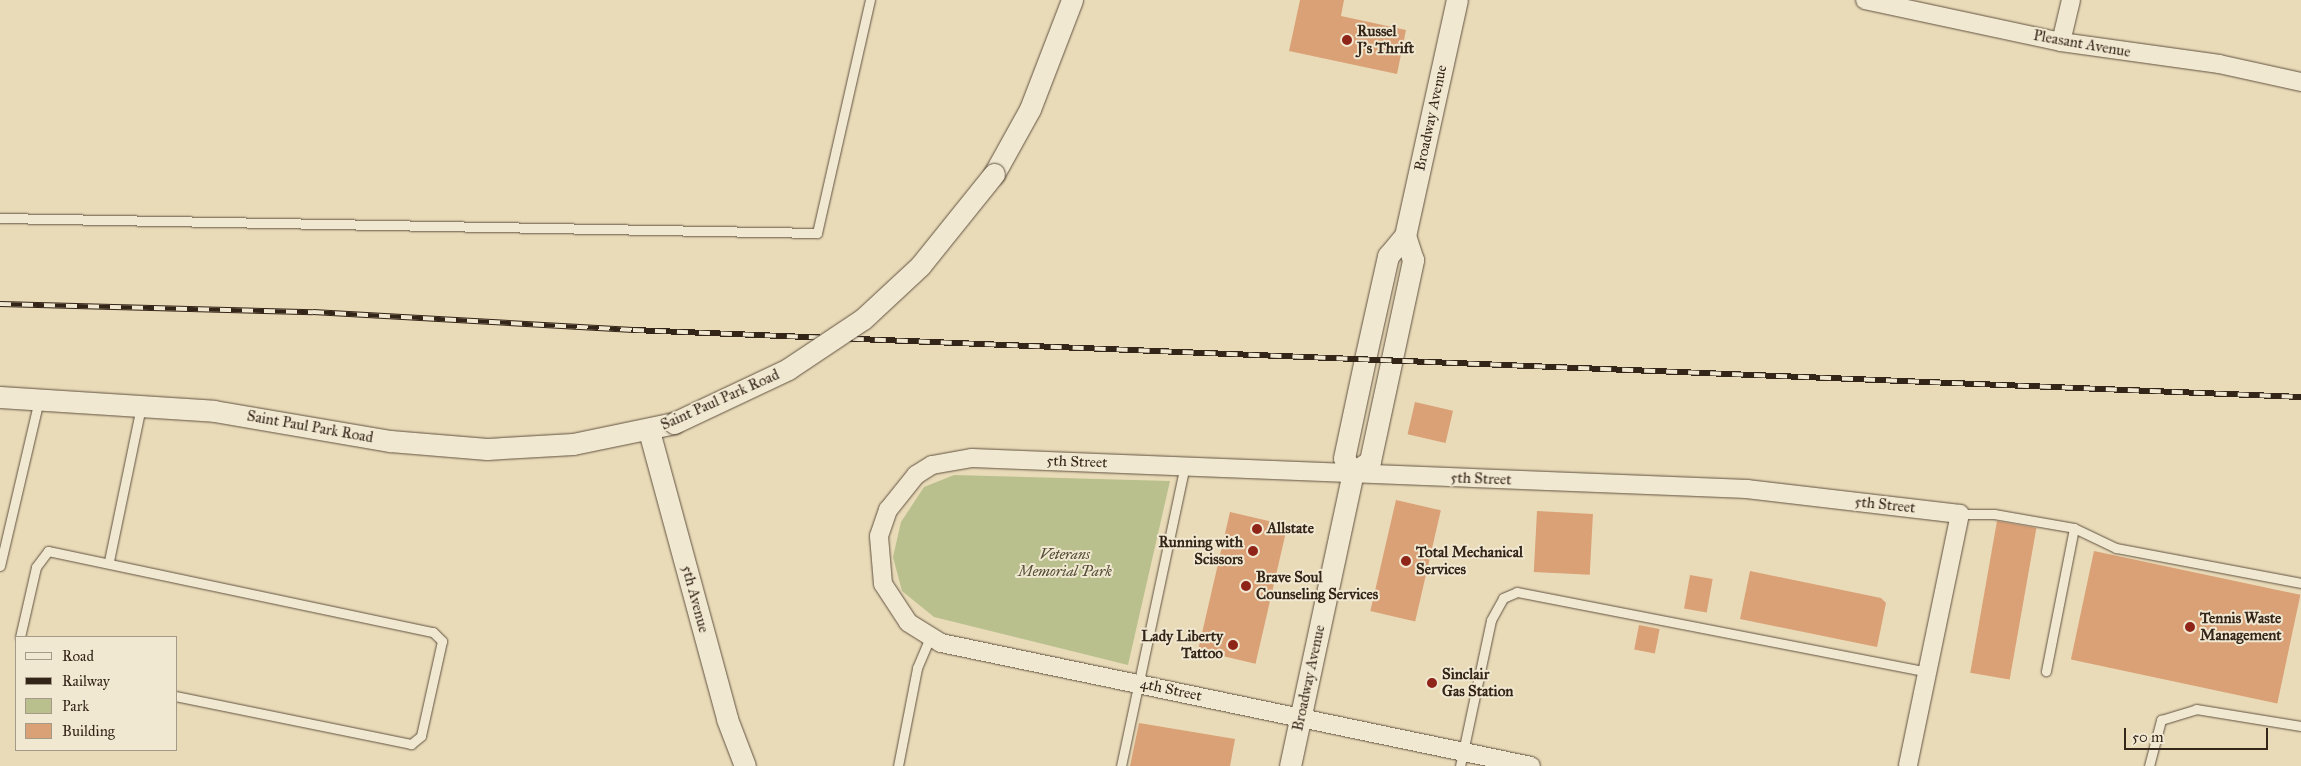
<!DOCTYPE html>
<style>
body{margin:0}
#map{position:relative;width:2301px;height:766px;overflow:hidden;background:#e9dbb8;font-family:"IM FELL Great Primer",serif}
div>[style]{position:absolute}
.green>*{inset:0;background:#b9c08d}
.building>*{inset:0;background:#daa076;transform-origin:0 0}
.roads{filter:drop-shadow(0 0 1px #615241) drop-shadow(0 0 1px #615241)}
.service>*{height:9px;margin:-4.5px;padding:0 4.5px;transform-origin:4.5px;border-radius:4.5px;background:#f1e8d1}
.minor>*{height:18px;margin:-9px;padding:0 9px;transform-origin:9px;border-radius:9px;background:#f1e8d1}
.tertiary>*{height:21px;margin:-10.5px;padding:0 10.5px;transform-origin:10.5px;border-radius:10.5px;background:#f1e8d1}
.rail>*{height:5.5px;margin-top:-2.75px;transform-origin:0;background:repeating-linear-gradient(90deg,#f1e8d1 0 11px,#342519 0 22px);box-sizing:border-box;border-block:1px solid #342519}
.bridges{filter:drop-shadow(0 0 1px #615241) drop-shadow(0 0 1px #615241)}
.tertiary-bridge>*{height:21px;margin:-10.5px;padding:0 10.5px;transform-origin:10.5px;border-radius:10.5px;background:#f1e8d1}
.dots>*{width:14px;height:14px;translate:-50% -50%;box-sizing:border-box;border:2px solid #f1e8d1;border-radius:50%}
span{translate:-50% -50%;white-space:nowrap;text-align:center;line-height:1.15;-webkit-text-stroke:4px #f1e8d1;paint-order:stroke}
.poi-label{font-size:15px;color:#342519;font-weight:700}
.left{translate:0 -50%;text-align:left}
.right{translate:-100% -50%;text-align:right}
.street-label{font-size:15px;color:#342519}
.park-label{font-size:15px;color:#554c36;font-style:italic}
.legend{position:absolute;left:15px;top:636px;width:162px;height:115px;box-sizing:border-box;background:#f1e8d1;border:1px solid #a59a87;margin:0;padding:6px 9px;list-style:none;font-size:15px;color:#342519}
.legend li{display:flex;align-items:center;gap:10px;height:25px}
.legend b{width:25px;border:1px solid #a59a87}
.scale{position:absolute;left:2124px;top:728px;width:144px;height:22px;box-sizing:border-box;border:2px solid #342519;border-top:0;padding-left:6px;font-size:15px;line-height:18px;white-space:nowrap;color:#342519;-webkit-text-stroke:4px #f1e8d1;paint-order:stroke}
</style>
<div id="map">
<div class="green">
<div style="clip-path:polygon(954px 475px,1170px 481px,1128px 665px,934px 617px,902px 591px,893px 557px,901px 522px,924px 487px)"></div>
</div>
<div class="building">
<div style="clip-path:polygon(1300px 0,1344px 0,1341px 16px,1406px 30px,1397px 74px,1289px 51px)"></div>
<div style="left:1415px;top:402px;width:39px;height:33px;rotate:13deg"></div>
<div style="left:1396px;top:500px;width:46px;height:114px;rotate:13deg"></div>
<div style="left:1537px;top:511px;width:56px;height:61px;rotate:3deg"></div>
<div style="left:1230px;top:512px;width:59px;height:142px;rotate:13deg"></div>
<div style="left:1997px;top:521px;width:40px;height:154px;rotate:10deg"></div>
<div style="left:2094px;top:551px;width:211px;height:111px;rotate:12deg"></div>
<div style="clip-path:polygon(1750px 571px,1881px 598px,1886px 603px,1877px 647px,1740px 619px)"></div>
<div style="left:1690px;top:575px;width:23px;height:34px;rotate:10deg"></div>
<div style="left:1639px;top:625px;width:21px;height:25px;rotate:11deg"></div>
<div style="clip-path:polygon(1139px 723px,1235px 739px,1230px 766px,1130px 766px)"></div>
</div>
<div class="roads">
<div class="service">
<div style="left:0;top:218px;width:817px;rotate:1.05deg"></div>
<div style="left:817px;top:233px;width:239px;rotate:-77.2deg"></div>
<div style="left:1960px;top:514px;width:34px"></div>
<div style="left:1994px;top:514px;width:81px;rotate:9.9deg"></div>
<div style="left:2074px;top:528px;width:146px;rotate:101.1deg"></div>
<div style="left:2074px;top:528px;width:47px;rotate:25.5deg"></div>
<div style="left:2116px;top:548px;width:188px;rotate:10.7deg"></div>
<div style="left:109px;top:561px;width:158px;rotate:-78.3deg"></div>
<div style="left:0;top:566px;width:171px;rotate:-76.8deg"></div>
<div style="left:20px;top:637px;width:72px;rotate:-77.1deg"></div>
<div style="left:36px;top:567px;width:20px;rotate:-53deg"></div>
<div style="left:48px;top:551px;width:393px;rotate:11.9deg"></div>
<div style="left:433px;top:632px;width:13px;rotate:45deg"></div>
<div style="left:442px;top:641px;width:97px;rotate:102.5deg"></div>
<div style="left:421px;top:736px;width:13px;rotate:141deg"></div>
<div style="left:411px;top:744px;width:240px;rotate:-168.5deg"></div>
<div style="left:898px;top:766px;width:100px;rotate:-79deg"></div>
<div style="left:917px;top:668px;width:33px;rotate:-67deg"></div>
<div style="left:1121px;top:766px;width:307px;rotate:-78deg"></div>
<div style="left:1460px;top:766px;width:149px;rotate:-78deg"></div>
<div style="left:1491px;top:620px;width:25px;rotate:-61deg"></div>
<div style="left:1503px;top:598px;width:15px;rotate:-23deg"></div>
<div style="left:1517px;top:592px;width:418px;rotate:11deg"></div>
<div style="left:2149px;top:766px;width:48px;rotate:-75.4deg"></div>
<div style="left:2161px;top:720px;width:37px;rotate:-17deg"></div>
<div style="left:2196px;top:709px;width:106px;rotate:9.2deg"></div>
</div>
<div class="minor">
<div style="left:1865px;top:0;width:200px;rotate:12.1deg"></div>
<div style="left:2061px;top:42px;width:160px;rotate:7.9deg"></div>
<div style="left:2219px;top:64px;width:84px;rotate:12.4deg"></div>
<div style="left:2061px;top:42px;width:43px;rotate:-76.6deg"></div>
<div style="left:1531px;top:766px;width:603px;rotate:-168.22deg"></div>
<div style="left:941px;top:643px;width:39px;rotate:-148deg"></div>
<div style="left:908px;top:622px;width:45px;rotate:-123.3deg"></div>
<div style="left:883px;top:584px;width:48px;rotate:-94.8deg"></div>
<div style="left:879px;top:536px;width:28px;rotate:-71deg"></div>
<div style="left:888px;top:510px;width:45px;rotate:-51.3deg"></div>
<div style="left:916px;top:475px;width:19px;rotate:-32deg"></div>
<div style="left:932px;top:465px;width:41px;rotate:-9.9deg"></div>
<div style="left:972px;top:458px;width:776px;rotate:2.29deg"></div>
<div style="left:1747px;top:489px;width:214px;rotate:6.7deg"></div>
<div style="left:1960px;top:514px;width:257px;rotate:101.7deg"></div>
</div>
<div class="tertiary">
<div style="left:994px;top:174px;width:74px;rotate:-61deg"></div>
<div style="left:1030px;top:109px;width:117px;rotate:-68.9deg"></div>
<div style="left:0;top:397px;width:214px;rotate:3.7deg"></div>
<div style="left:214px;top:411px;width:179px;rotate:9.7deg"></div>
<div style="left:390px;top:441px;width:97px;rotate:4.7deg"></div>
<div style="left:487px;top:449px;width:86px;rotate:-3.3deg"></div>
<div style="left:573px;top:444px;width:103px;rotate:-11.7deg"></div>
<div style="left:649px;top:431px;width:298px;rotate:74.8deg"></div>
<div style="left:727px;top:719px;width:50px;rotate:69deg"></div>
<div style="left:1353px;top:473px;width:17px;rotate:-121deg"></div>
<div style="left:1344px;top:458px;width:101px;rotate:-78deg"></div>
<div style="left:1365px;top:359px;width:106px;rotate:-77.4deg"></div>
<div style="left:1388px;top:256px;width:26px;rotate:-50deg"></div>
<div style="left:1405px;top:236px;width:242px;rotate:-77.6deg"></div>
<div style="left:1290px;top:766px;width:300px;rotate:-77.9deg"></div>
<div style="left:1353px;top:473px;width:21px;rotate:-35deg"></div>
<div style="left:1370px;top:461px;width:206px;rotate:-77.9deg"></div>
<div style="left:1413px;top:260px;width:25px;rotate:-108deg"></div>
</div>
</div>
<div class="rail">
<div style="left:0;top:304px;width:313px;rotate:1.5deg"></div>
<div style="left:313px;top:312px;width:321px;rotate:3.2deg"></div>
<div style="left:633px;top:330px;width:1669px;rotate:2.3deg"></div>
</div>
<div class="bridges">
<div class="tertiary-bridge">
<div style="left:674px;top:423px;width:126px;rotate:-25.3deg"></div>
<div style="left:788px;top:369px;width:90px;rotate:-33.7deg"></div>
<div style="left:863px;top:319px;width:78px;rotate:-42.9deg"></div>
<div style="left:920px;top:266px;width:118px;rotate:-51.2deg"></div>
</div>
</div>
<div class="dots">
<div style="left:1347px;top:40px;background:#8f2418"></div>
<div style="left:1257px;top:529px;background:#8f2418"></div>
<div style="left:1253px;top:551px;background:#8f2418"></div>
<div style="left:1406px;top:561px;background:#8f2418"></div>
<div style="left:1246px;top:586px;background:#8f2418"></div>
<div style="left:2190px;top:627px;background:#8f2418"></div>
<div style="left:1233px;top:645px;background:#8f2418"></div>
<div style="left:1432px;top:683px;background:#8f2418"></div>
</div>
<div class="poi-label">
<span class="left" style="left:1357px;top:40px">Russel<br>J's Thrift</span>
<span class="left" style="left:1267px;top:529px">Allstate</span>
<span class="right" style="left:1243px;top:551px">Running with<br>Scissors</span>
<span class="left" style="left:1416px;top:561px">Total Mechanical<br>Services</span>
<span class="left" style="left:1256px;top:586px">Brave Soul<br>Counseling Services</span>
<span class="left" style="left:2200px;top:627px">Tennis Waste<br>Management</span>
<span class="right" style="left:1223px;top:645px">Lady Liberty<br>Tattoo</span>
<span class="left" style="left:1442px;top:683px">Sinclair<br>Gas Station</span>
</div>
<div class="street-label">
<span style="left:2082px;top:44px;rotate:10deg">Pleasant Avenue</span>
<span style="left:1431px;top:118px;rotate:-78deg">Broadway Avenue</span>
<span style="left:720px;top:400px;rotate:-24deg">Saint Paul Park Road</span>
<span style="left:310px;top:427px;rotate:10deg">Saint Paul Park Road</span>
<span style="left:1077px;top:462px;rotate:2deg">5th Street</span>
<span style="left:1481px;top:479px;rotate:2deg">5th Street</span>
<span style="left:1885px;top:505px;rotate:6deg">5th Street</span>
<span style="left:695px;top:599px;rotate:75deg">5th Avenue</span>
<span style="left:1309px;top:678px;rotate:-78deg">Broadway Avenue</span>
<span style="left:1171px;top:690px;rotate:12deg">4th Street</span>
</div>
<div class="park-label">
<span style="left:1065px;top:563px">Veterans<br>Memorial Park</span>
</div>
<ul class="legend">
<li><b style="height:6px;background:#f1e8d1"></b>Road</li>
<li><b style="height:6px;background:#342519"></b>Railway</li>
<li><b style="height:14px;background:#b9c08d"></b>Park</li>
<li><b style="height:14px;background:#daa076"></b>Building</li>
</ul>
<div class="scale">50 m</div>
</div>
